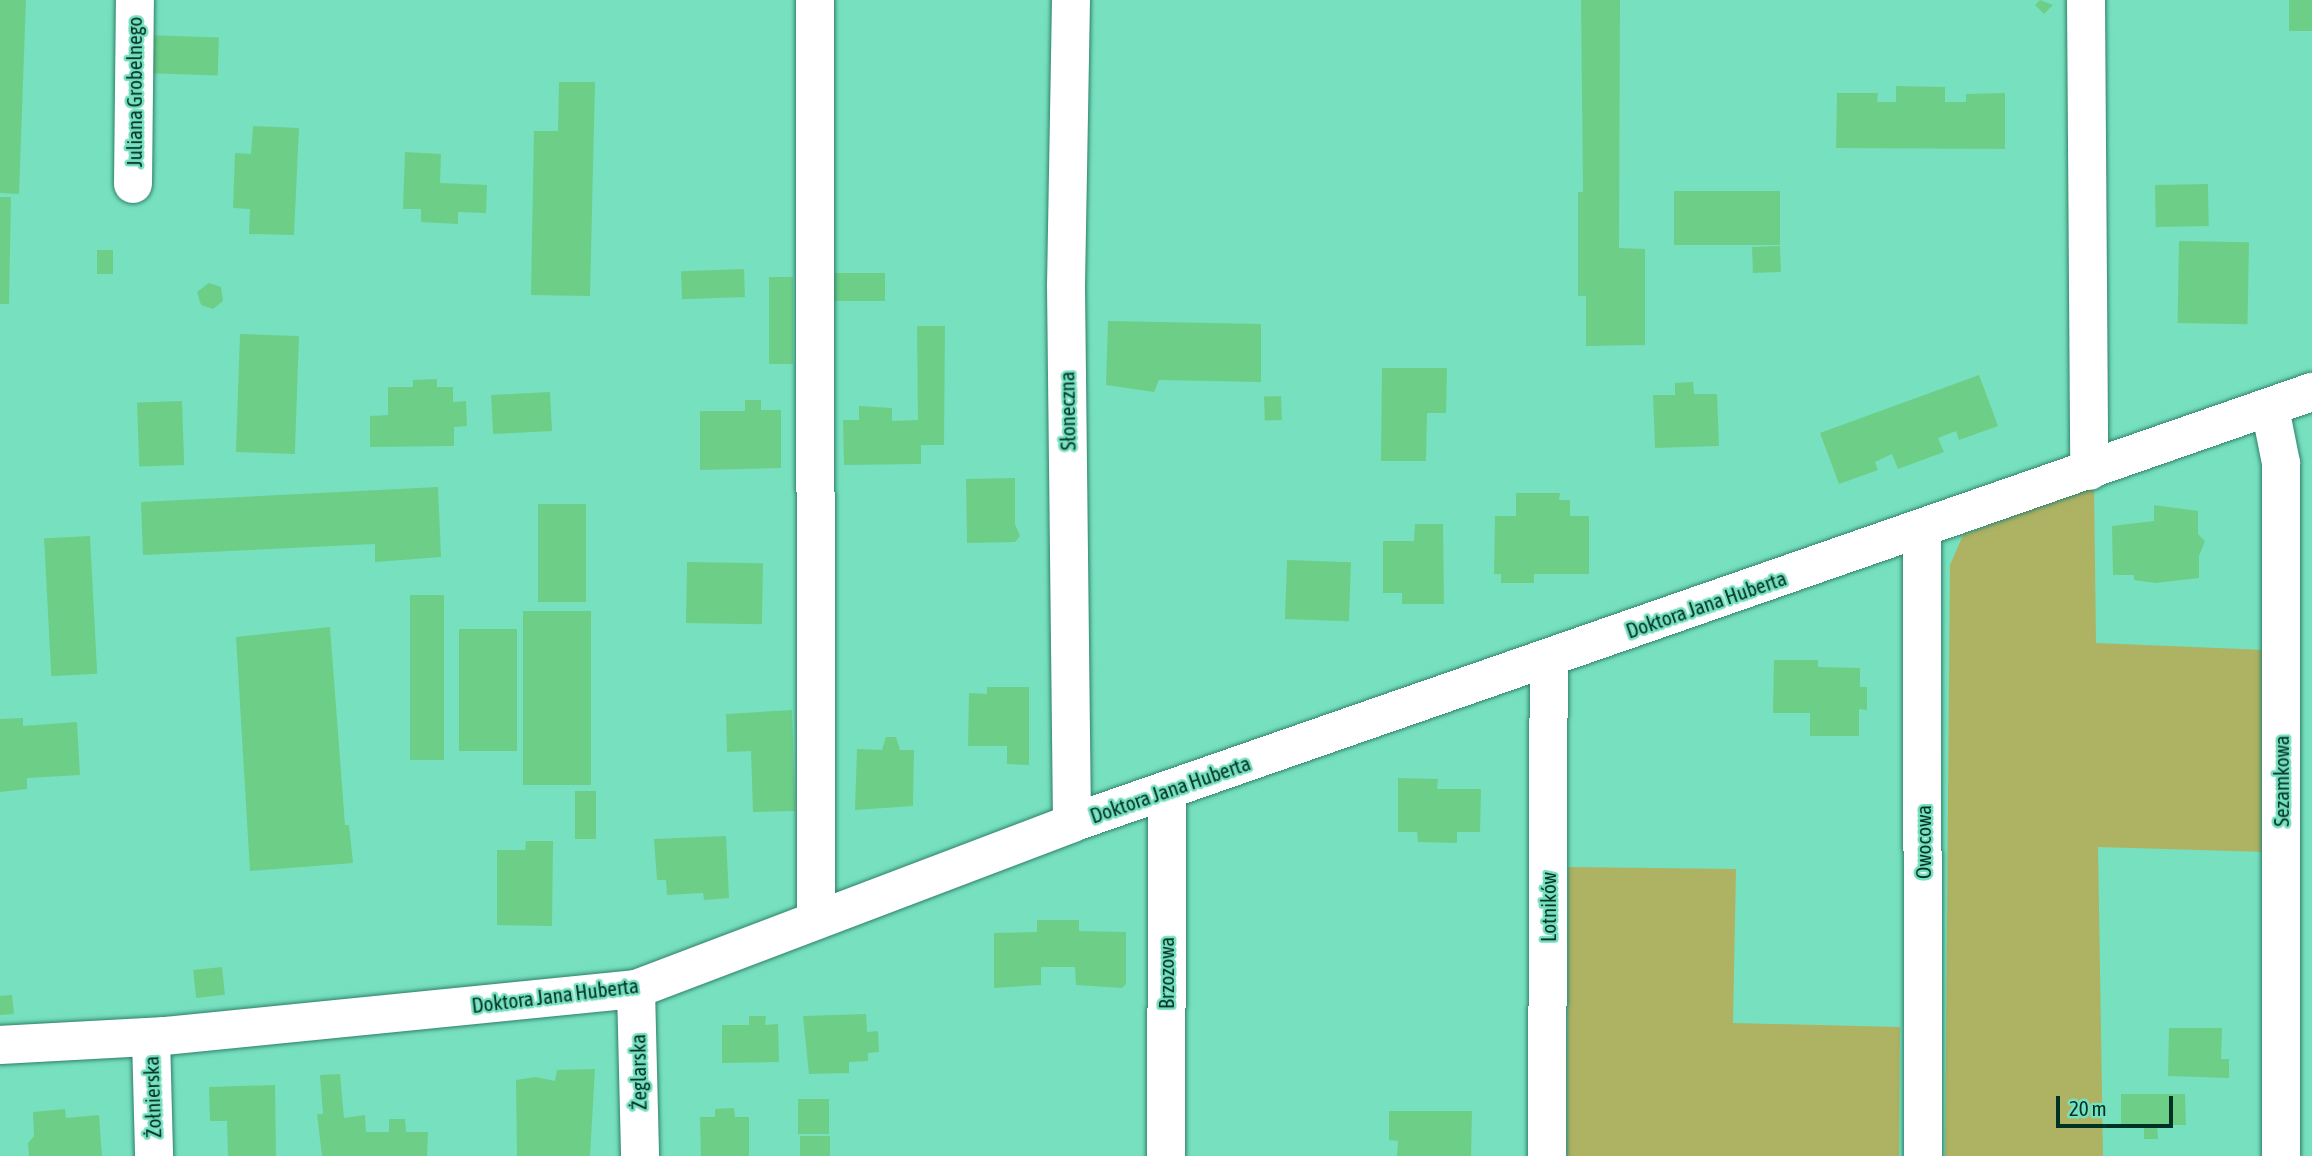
<!DOCTYPE html>
<meta charset="utf-8">
<style>
body{margin:0}
#map{position:relative;width:2312px;height:1156px;overflow:hidden;background:#77e0bf;font-family:"Asap Condensed",sans-serif}
div>[style]{position:absolute}
.green>*{inset:0;background:#aeb263}
.building>*{inset:0;background:#6dce88;transform-origin:0 0}
.roads{filter:drop-shadow(0 0 2px #2f816a) drop-shadow(0 0 2px #2f816a)}
.minor>*{height:38px;margin:-19px;padding:0 19px;transform-origin:19px;border-radius:19px;background:#fff}
span{translate:-50% -50%;white-space:nowrap;text-align:center;line-height:1.15;-webkit-text-stroke:5px #77e0bf;paint-order:stroke}
.street-label{font-size:21px;color:#003125}
.scale{position:absolute;left:2056px;top:1096px;width:117px;height:32px;box-sizing:border-box;border:4px solid #003125;border-top:0;padding-left:9px;font-size:21px;line-height:24px;white-space:nowrap;color:#003125;-webkit-text-stroke:5px #77e0bf;paint-order:stroke}
</style>
<div id="map">
<div class="green">
<div style="clip-path:polygon(2094px 485px,2096px 643px,2266px 650px,2266px 852px,2098px 847px,2103px 1156px,1945px 1156px,1950px 565px,1963px 535px)"></div>
<div style="clip-path:polygon(1568px 867px,1736px 869px,1733px 1023px,1900px 1027px,1899px 1156px,1567px 1156px)"></div>
</div>
<div class="building">
<div style="clip-path:polygon(0 0,26px 0,19px 194px,0 193px)"></div>
<div style="clip-path:polygon(1581px 0,1620px 0,1619px 248px,1645px 249px,1645px 345px,1586px 346px,1586px 296px,1578px 296px,1578px 192px,1583px 192px)"></div>
<div style="clip-path:polygon(2040px 0,2053px 5px,2044px 14px,2035px 5px)"></div>
<div style="left:2289px;top:0;width:23px;height:31px"></div>
<div style="left:146px;top:35px;width:73px;height:38px;rotate:2deg"></div>
<div style="clip-path:polygon(559px 82px,595px 82px,590px 296px,531px 295px,534px 131px,558px 131px)"></div>
<div style="clip-path:polygon(1896px 86px,1945px 87px,1945px 102px,1966px 102px,1966px 94px,2005px 93px,2005px 149px,1836px 148px,1837px 93px,1878px 93px,1877px 102px,1896px 102px)"></div>
<div style="clip-path:polygon(253px 126px,299px 128px,294px 235px,249px 234px,250px 209px,233px 208px,235px 153px,251px 154px)"></div>
<div style="clip-path:polygon(405px 152px,441px 154px,440px 183px,487px 185px,486px 213px,458px 212px,458px 224px,421px 222px,421px 209px,403px 209px)"></div>
<div style="left:2208px;top:184px;width:42px;height:53px;rotate:89deg"></div>
<div style="left:1780px;top:191px;width:54px;height:106px;rotate:90deg"></div>
<div style="clip-path:polygon(0 197px,11px 197px,9px 304px,0 304px)"></div>
<div style="left:2179px;top:241px;width:70px;height:82px;rotate:1deg"></div>
<div style="left:1780px;top:246px;width:26px;height:28px;rotate:88deg"></div>
<div style="left:113px;top:250px;width:24px;height:16px;rotate:90deg"></div>
<div style="left:744px;top:269px;width:28px;height:63px;rotate:88deg"></div>
<div style="left:825px;top:273px;width:60px;height:28px"></div>
<div style="left:769px;top:277px;width:24px;height:87px"></div>
<div style="clip-path:polygon(209px 283px,221px 287px,223px 301px,213px 309px,201px 305px,197px 292px)"></div>
<div style="clip-path:polygon(1108px 321px,1261px 324px,1261px 382px,1159px 380px,1154px 392px,1106px 385px)"></div>
<div style="clip-path:polygon(917px 326px,945px 326px,944px 445px,921px 445px,921px 464px,844px 465px,843px 420px,859px 420px,859px 406px,892px 408px,892px 421px,918px 420px)"></div>
<div style="left:240px;top:334px;width:59px;height:118px;rotate:2deg"></div>
<div style="clip-path:polygon(1382px 368px,1447px 368px,1446px 413px,1427px 413px,1426px 461px,1381px 461px)"></div>
<div style="clip-path:polygon(1979px 375px,1998px 426px,1959px 440px,1956px 431px,1938px 438px,1944px 452px,1898px 469px,1892px 454px,1875px 462px,1878px 470px,1839px 484px,1820px 433px)"></div>
<div style="clip-path:polygon(437px 379px,437px 387px,453px 387px,453px 402px,466px 401px,467px 426px,454px 427px,454px 446px,370px 447px,370px 416px,388px 415px,388px 387px,413px 387px,413px 380px)"></div>
<div style="clip-path:polygon(1693px 382px,1694px 394px,1717px 394px,1719px 446px,1655px 448px,1653px 395px,1675px 395px,1675px 383px)"></div>
<div style="left:550px;top:392px;width:39px;height:59px;rotate:87deg"></div>
<div style="left:1281px;top:396px;width:24px;height:17px;rotate:88deg"></div>
<div style="clip-path:polygon(745px 400px,761px 400px,761px 410px,781px 410px,781px 468px,700px 470px,700px 411px,745px 411px)"></div>
<div style="left:182px;top:401px;width:64px;height:45px;rotate:88deg"></div>
<div style="clip-path:polygon(1015px 478px,1015px 524px,1020px 536px,1015px 542px,967px 543px,966px 479px)"></div>
<div style="clip-path:polygon(438px 487px,441px 557px,375px 562px,375px 544px,143px 555px,141px 502px)"></div>
<div style="clip-path:polygon(1516px 493px,1560px 493px,1559px 500px,1570px 500px,1570px 516px,1589px 516px,1589px 574px,1534px 574px,1534px 583px,1501px 583px,1501px 574px,1494px 574px,1495px 516px,1516px 516px)"></div>
<div style="left:538px;top:504px;width:48px;height:98px"></div>
<div style="clip-path:polygon(2154px 505px,2198px 511px,2198px 534px,2205px 541px,2199px 556px,2199px 578px,2155px 583px,2134px 580px,2134px 575px,2113px 575px,2112px 526px,2154px 521px)"></div>
<div style="clip-path:polygon(1415px 524px,1443px 524px,1444px 604px,1402px 604px,1402px 593px,1383px 593px,1383px 541px,1414px 541px)"></div>
<div style="left:90px;top:536px;width:138px;height:46px;rotate:87deg"></div>
<div style="left:1287px;top:560px;width:64px;height:59px;rotate:2deg"></div>
<div style="left:687px;top:562px;width:76px;height:61px;rotate:1deg"></div>
<div style="left:410px;top:595px;width:34px;height:165px"></div>
<div style="left:591px;top:611px;width:174px;height:68px;rotate:90deg"></div>
<div style="clip-path:polygon(330px 627px,345px 825px,349px 825px,353px 863px,250px 871px,236px 637px)"></div>
<div style="left:459px;top:629px;width:58px;height:122px"></div>
<div style="clip-path:polygon(1774px 660px,1818px 660px,1818px 667px,1860px 668px,1860px 687px,1867px 687px,1867px 710px,1859px 709px,1859px 736px,1810px 736px,1810px 713px,1773px 713px)"></div>
<div style="clip-path:polygon(987px 687px,1029px 687px,1029px 765px,1007px 764px,1007px 746px,968px 746px,969px 693px,987px 694px)"></div>
<div style="clip-path:polygon(792px 710px,795px 811px,753px 812px,751px 751px,727px 752px,726px 714px)"></div>
<div style="clip-path:polygon(23px 718px,23px 726px,77px 722px,80px 775px,27px 778px,27px 789px,0 792px,0 719px)"></div>
<div style="clip-path:polygon(886px 737px,896px 737px,900px 750px,914px 750px,913px 806px,855px 810px,857px 749px,882px 750px)"></div>
<div style="clip-path:polygon(1398px 778px,1438px 779px,1437px 789px,1481px 789px,1480px 832px,1457px 832px,1457px 843px,1418px 842px,1417px 832px,1398px 832px)"></div>
<div style="left:575px;top:791px;width:21px;height:48px"></div>
<div style="clip-path:polygon(726px 836px,729px 898px,704px 900px,703px 893px,667px 895px,666px 880px,657px 880px,654px 839px)"></div>
<div style="clip-path:polygon(526px 841px,553px 841px,552px 926px,497px 925px,497px 850px,525px 850px)"></div>
<div style="clip-path:polygon(1037px 920px,1079px 920px,1079px 931px,1126px 932px,1126px 984px,1122px 988px,1076px 985px,1075px 967px,1041px 967px,1041px 985px,994px 988px,994px 933px,1037px 932px)"></div>
<div style="left:222px;top:967px;width:28px;height:29px;rotate:84deg"></div>
<div style="clip-path:polygon(12px 995px,14px 1014px,0 1015px,0 996px)"></div>
<div style="clip-path:polygon(866px 1014px,867px 1032px,878px 1031px,879px 1052px,868px 1053px,868px 1061px,849px 1062px,849px 1073px,809px 1074px,803px 1016px)"></div>
<div style="clip-path:polygon(749px 1016px,766px 1016px,765px 1025px,778px 1024px,779px 1062px,722px 1063px,722px 1025px,749px 1025px)"></div>
<div style="clip-path:polygon(2169px 1028px,2222px 1028px,2221px 1059px,2229px 1059px,2229px 1078px,2168px 1076px)"></div>
<div style="clip-path:polygon(595px 1069px,590px 1156px,517px 1156px,516px 1080px,535px 1077px,555px 1081px,557px 1070px)"></div>
<div style="clip-path:polygon(340px 1074px,344px 1118px,365px 1115px,366px 1132px,389px 1132px,389px 1119px,405px 1119px,406px 1132px,428px 1132px,427px 1156px,322px 1156px,317px 1114px,323px 1114px,320px 1075px)"></div>
<div style="clip-path:polygon(275px 1085px,276px 1156px,228px 1156px,227px 1121px,210px 1121px,209px 1087px)"></div>
<div style="clip-path:polygon(2121px 1094px,2185px 1094px,2186px 1125px,2157px 1125px,2158px 1139px,2144px 1139px,2144px 1125px,2121px 1125px)"></div>
<div style="left:798px;top:1099px;width:31px;height:35px"></div>
<div style="clip-path:polygon(734px 1108px,735px 1117px,749px 1117px,749px 1156px,701px 1156px,700px 1117px,715px 1117px,715px 1109px)"></div>
<div style="clip-path:polygon(65px 1109px,66px 1118px,99px 1115px,102px 1156px,29px 1156px,28px 1143px,34px 1136px,33px 1112px)"></div>
<div style="clip-path:polygon(1389px 1111px,1472px 1111px,1471px 1156px,1397px 1156px,1398px 1141px,1389px 1140px)"></div>
<div style="left:830px;top:1136px;width:20px;height:30px;rotate:90deg"></div>
</div>
<div class="roads">
<div class="minor">
<div style="left:815px;top:0;width:920px;rotate:89.94deg"></div>
<div style="left:1071px;top:0;width:286px;rotate:91deg"></div>
<div style="left:1066px;top:286px;width:537px;rotate:89.36deg"></div>
<div style="left:2086px;top:0;width:471px;rotate:89.6deg"></div>
<div style="left:133px;top:184px;width:184px;rotate:-89.4deg"></div>
<div style="left:2270px;top:408px;width:56px;rotate:78.7deg"></div>
<div style="left:2281px;top:463px;width:693px;rotate:90deg"></div>
<div style="left:1922px;top:528px;width:628px;rotate:89.91deg"></div>
<div style="left:636px;top:989px;width:167px;rotate:88.6deg"></div>
<div style="left:151px;top:1038px;width:118px;rotate:88.5deg"></div>
<div style="left:0;top:1045px;width:165px;rotate:-3.1deg"></div>
<div style="left:165px;top:1036px;width:473px;rotate:-5.7deg"></div>
<div style="left:636px;top:989px;width:467px;rotate:-20.8deg"></div>
<div style="left:1072px;top:823px;width:1313px;rotate:-19.17deg"></div>
<div style="left:1166px;top:1156px;width:366px;rotate:-89.8deg"></div>
<div style="left:1547px;top:1156px;width:498px;rotate:-89.8deg"></div>
</div>
</div>
<div class="street-label">
<span style="left:134px;top:92px;rotate:-90deg">Juliana Grobelnego</span>
<span style="left:1067px;top:411px;rotate:-91deg">Słoneczna</span>
<span style="left:1706px;top:604px;rotate:-19deg">Doktora Jana Huberta</span>
<span style="left:2281px;top:781px;rotate:-90deg">Sezamkowa</span>
<span style="left:1170px;top:789px;rotate:-19deg">Doktora Jana Huberta</span>
<span style="left:1923px;top:842px;rotate:-90deg">Owocowa</span>
<span style="left:1548px;top:907px;rotate:-90deg">Lotników</span>
<span style="left:1166px;top:973px;rotate:-90deg">Brzozowa</span>
<span style="left:555px;top:995px;rotate:-7deg">Doktora Jana Huberta</span>
<span style="left:638px;top:1072px;rotate:-91deg">Żeglarska</span>
<span style="left:152px;top:1097px;rotate:-92deg">Żołnierska</span>
</div>
<div class="scale">20 m</div>
</div>
